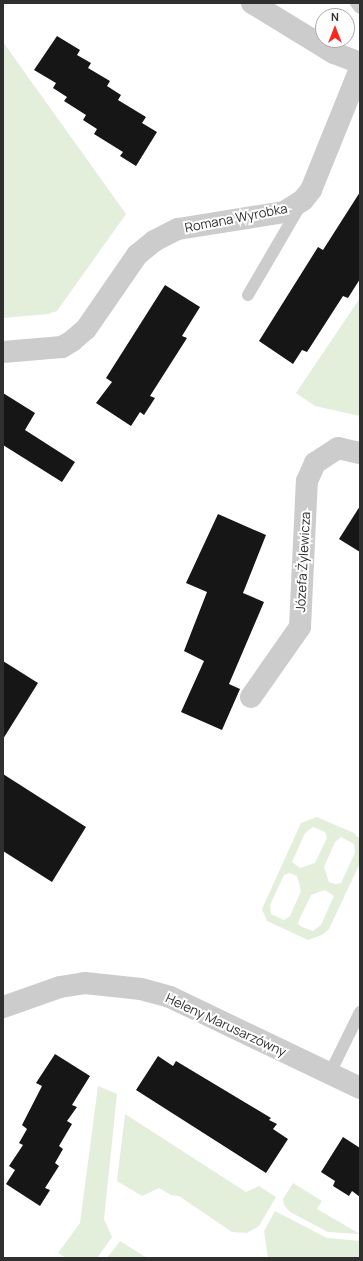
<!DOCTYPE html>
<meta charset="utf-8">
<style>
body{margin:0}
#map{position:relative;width:363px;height:1261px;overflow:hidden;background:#fff;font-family:Manrope,sans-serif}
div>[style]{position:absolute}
.green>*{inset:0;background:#e3eedb}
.building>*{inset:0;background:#161616}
.lane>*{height:12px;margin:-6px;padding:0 6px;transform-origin:6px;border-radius:6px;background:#ccc}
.street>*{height:22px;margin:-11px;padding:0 11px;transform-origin:11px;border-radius:11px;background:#ccc}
span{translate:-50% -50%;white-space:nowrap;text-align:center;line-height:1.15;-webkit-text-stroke:4px #fff;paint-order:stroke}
.street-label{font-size:13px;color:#2f2f2f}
.frame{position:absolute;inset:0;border:4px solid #2f2f2f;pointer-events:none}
.north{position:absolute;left:315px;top:8px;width:40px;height:40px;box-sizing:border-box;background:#fff;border:1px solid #acacac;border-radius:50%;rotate:0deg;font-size:11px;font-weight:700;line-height:16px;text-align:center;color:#2f2f2f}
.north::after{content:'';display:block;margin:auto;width:14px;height:18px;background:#f72a21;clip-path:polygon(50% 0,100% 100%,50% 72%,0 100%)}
</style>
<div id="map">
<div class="green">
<div style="clip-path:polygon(3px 42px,126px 214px,57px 311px,48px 314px,3px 318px)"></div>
<div style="clip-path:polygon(360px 298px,360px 416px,315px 406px,296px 393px)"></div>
<div style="clip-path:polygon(evenodd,317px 817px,354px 833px,360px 839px,360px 863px,329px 929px,322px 935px,308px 940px,267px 921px,262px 909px,301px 823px,317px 817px,313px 827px,325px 832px,327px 838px,315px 863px,300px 868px,292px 862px,305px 833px,313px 827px,317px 817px,341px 837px,354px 844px,355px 853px,341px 883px,336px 884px,329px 882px,324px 867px,335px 842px,341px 837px,317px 817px,290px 873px,297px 876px,301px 891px,290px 916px,284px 920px,271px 914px,270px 905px,284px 875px,290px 873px,317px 817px,325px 890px,334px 896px,321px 925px,313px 931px,302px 927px,298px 924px,299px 920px,311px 895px,325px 890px)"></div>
<div style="clip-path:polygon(98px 1086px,117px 1094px,104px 1219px,112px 1237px,97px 1258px,66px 1258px,58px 1253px,80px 1223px)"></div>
<div style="clip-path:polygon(125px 1114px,246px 1192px,259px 1186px,276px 1197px,259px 1226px,247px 1233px,232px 1232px,179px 1196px,171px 1195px,159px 1188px,142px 1196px,117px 1181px)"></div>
<div style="clip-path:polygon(293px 1183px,322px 1201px,317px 1209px,360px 1234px,328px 1232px,290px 1212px,284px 1205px,283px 1199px)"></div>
<div style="clip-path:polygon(275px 1211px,327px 1238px,360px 1241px,360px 1258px,268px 1258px,264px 1231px)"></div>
<div style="clip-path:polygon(120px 1241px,147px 1258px,107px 1258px)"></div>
</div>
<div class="building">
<div style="clip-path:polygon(57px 36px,80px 50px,77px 55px,91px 63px,88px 68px,110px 81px,107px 86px,121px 95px,118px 100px,146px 117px,142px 123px,157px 132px,136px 166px,120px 156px,123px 152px,94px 134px,97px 129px,83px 120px,86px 115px,64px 101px,67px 97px,53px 88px,56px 83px,34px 70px)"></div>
<div style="clip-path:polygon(360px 192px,360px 279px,348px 298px,343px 296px,307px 352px,302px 350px,293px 364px,259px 341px,318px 247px,323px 250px)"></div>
<div style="clip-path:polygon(165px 285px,200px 307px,182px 336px,187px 338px,150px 396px,155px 398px,144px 415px,140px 412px,131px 426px,96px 403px,112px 382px,106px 378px)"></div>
<div style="clip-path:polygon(3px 393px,35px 413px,25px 430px,75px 462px,62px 482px,3px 445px)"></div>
<div style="clip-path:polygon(360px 506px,360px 552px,339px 539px)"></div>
<div style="clip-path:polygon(218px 514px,266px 535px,243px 593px,264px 602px,229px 684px,240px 689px,222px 730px,181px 712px,204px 661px,184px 651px,207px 592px,186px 583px)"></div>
<div style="clip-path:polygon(3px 661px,38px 683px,3px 739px)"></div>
<div style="clip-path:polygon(3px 774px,86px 827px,52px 882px,3px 851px)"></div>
<div style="clip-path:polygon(55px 1054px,90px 1076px,72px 1105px,77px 1107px,67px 1121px,72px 1124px,59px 1146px,63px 1149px,55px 1163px,59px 1166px,45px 1188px,50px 1190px,40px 1206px,6px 1184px,15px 1170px,9px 1166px,23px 1145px,19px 1143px,27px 1129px,22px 1125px,42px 1086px,36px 1083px)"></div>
<div style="clip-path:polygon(158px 1056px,173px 1066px,176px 1061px,271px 1118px,269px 1120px,277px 1124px,273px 1129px,288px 1139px,266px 1173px,136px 1090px)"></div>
<div style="clip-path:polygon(343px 1137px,360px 1148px,360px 1197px,352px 1191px,349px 1196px,333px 1186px,335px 1181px,321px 1172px)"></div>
</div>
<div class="lane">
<div style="left:356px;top:3px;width:6px;rotate:51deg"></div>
<div style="left:248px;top:295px;width:103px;rotate:-59.7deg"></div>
<div style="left:330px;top:1073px;width:68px;rotate:-63.8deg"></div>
</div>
<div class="street">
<div style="left:252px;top:3px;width:96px;rotate:31.4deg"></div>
<div style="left:334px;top:53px;width:28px;rotate:21deg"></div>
<div style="left:3px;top:352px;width:59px;rotate:-4.8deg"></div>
<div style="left:62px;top:347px;width:12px;rotate:-31deg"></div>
<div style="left:72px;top:341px;width:18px;rotate:-41deg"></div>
<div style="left:86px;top:329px;width:90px;rotate:-55.4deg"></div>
<div style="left:137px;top:255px;width:22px;rotate:-39deg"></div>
<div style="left:154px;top:241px;width:27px;rotate:-27deg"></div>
<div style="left:178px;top:229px;width:107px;rotate:-9.1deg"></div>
<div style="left:284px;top:212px;width:22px;rotate:-32deg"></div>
<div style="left:303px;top:200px;width:13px;rotate:-51deg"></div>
<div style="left:311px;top:190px;width:131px;rotate:-68deg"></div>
<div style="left:251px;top:697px;width:85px;rotate:-55deg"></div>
<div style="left:300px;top:627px;width:146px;rotate:-87.3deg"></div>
<div style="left:307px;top:481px;width:20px;rotate:-66deg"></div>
<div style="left:315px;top:463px;width:27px;rotate:-33deg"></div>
<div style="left:338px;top:448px;width:23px;rotate:13deg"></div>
<div style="left:3px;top:1007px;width:60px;rotate:-19.3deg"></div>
<div style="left:60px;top:987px;width:25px;rotate:-9deg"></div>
<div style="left:85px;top:983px;width:56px;rotate:6.1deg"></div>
<div style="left:141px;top:989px;width:30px;rotate:15deg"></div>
<div style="left:170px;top:997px;width:211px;rotate:25.6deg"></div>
</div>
<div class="street-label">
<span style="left:236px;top:218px;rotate:-11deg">Romana Wyrobka</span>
<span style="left:303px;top:562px;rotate:-87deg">Józefa Żylewicza</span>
<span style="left:226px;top:1025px;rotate:25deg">Heleny Marusarzówny</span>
</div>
<div class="frame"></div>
<div class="north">N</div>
</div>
